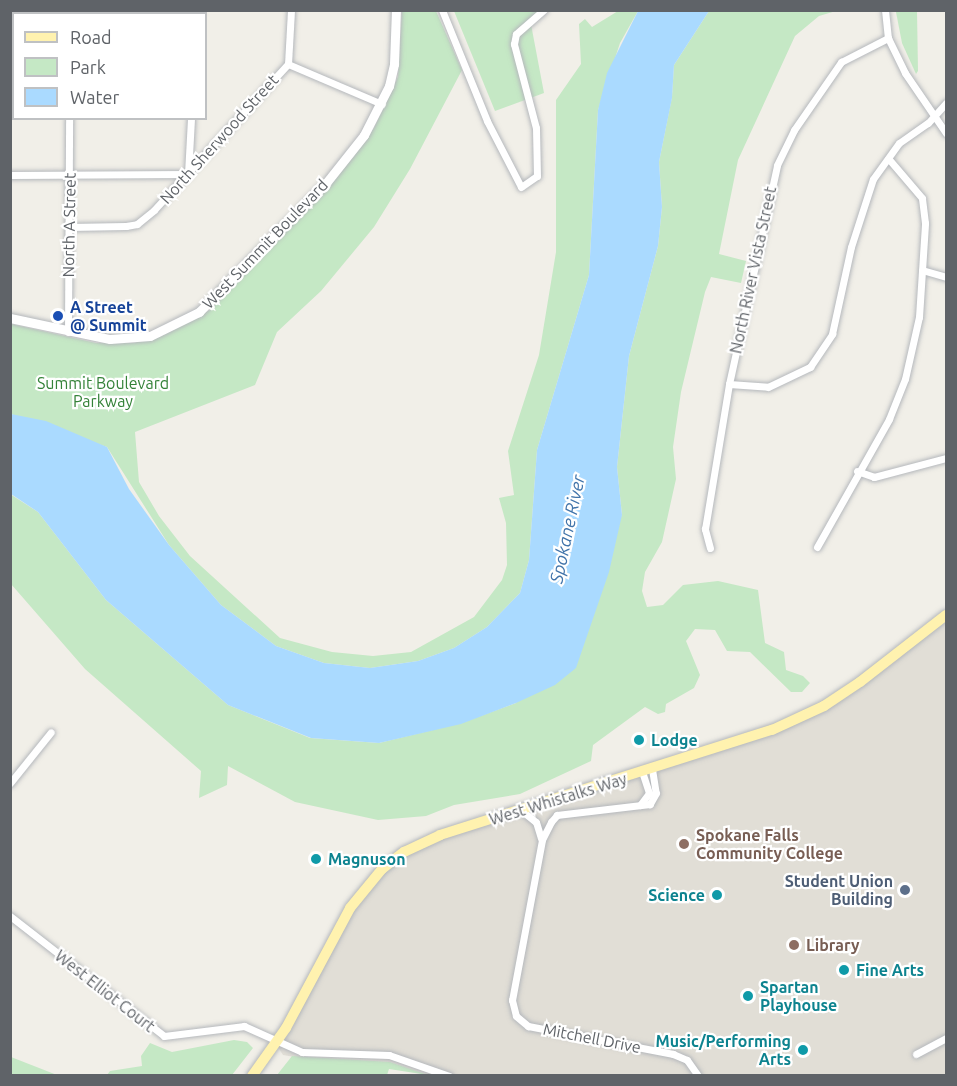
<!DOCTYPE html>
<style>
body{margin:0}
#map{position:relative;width:957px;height:1086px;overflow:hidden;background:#f1efe8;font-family:Ubuntu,sans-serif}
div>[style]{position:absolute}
.education>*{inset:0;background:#e1ded6}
.green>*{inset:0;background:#c5e8c5}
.water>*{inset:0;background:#aadaff}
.roads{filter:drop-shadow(0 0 2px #b5b8bc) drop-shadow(0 0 2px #b5b8bc)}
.street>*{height:7px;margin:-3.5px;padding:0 3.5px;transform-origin:3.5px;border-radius:3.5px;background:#fff}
.secondary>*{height:9px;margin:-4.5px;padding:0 4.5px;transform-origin:4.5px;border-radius:4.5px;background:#fff}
.primary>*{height:10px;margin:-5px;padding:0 5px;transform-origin:5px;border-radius:5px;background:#fff2af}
.dots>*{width:16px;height:16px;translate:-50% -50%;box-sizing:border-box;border:3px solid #fff;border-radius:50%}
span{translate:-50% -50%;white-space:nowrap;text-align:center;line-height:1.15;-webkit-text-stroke:4.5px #fff;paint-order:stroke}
.street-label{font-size:16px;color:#5f6368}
.transit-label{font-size:16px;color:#164399;font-weight:700}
.left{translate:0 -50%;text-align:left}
.park-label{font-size:16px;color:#348238}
.culture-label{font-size:16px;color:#0d838f;font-weight:700}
.right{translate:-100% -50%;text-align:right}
.education-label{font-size:16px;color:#785e54;font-weight:700}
.service-label{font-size:16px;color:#4e5e75;font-weight:700}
.water-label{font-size:18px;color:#4174aa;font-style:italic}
.frame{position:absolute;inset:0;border:12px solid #5f6368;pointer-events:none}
.legend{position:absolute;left:12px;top:12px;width:195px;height:108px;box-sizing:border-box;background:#fff;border:2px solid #bfc1c3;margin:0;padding:8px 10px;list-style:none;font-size:18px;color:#5f6368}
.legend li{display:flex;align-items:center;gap:12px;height:30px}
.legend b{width:30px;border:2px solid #bfc1c3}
</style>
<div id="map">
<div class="education">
<div style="clip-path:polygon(946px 615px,946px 1075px,428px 1076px,390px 1062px,318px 1061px,283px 1055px,278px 1047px,350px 908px,404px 852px,824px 706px)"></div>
</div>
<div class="green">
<div style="clip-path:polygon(402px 11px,436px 11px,462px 70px,410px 169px,374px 227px,321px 291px,277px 332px,255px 385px,135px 432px,139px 482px,159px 516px,190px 556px,280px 638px,332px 652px,373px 656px,411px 652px,474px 617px,502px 580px,507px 565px,506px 523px,499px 498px,514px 495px,508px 451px,539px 355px,556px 252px,556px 100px,581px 64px,579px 24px,585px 19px,592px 27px,618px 11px,638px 11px,620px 43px,598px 110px,589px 275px,537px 450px,529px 560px,520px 593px,487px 627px,454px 648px,418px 661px,370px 668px,324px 663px,276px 646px,221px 605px,169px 545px,107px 447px,11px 414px,11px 324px,96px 343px,133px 343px,160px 337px,210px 310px,326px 190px,374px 128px,398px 77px)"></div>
<div style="clip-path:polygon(454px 11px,539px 11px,530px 19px,544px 93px,495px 111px)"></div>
<div style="clip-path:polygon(709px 11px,836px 11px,819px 16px,795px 36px,738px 160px,719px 254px,746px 261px,741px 283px,711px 277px,705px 292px,681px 392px,673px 447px,676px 479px,662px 542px,645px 572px,642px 591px,647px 607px,663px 605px,683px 585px,718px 581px,758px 590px,765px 643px,784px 652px,786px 670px,803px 676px,810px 683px,802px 692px,791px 692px,750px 652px,727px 651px,715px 630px,695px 629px,686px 641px,700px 675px,694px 688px,666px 704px,665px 712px,658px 714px,645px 707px,593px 745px,591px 761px,520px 794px,454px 805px,426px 816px,378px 820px,295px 802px,228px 766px,227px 785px,199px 798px,201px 771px,85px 669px,11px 584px,10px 494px,38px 512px,106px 600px,228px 705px,310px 738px,379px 743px,461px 723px,516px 703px,622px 515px,617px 467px,629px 356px,658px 246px,662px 207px,659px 162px,672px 97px,674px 65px)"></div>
<div style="clip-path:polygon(917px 11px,918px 71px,916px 74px,902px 43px,896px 12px)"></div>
<div style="clip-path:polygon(234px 1040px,247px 1042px,253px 1048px,232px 1075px,107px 1075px,110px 1071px,142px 1066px,141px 1056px,150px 1043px,172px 1052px)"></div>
<div style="clip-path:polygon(292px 1056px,390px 1062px,428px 1075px,389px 1069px,387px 1075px,277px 1075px)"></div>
<div style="clip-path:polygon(10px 1057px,11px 1057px,57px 1075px,11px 1075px)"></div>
</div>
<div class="water">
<div style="clip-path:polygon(638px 11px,709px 11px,674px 65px,672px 98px,659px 162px,662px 207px,658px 246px,629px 356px,617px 467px,622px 515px,609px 572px,576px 668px,555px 685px,516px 703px,461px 724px,379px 743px,311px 738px,228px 705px,106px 600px,38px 512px,11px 494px,11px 414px,46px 421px,107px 447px,129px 489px,169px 545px,221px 605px,276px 646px,324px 663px,370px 668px,418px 661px,454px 648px,487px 627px,520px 593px,529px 560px,537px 450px,589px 275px,598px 110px,607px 73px)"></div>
</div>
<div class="roads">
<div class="street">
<div style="left:442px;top:10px;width:120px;rotate:67.9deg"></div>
<div style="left:487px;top:121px;width:74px;rotate:62.7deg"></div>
<div style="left:521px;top:187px;width:19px;rotate:-35deg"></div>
<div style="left:537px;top:176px;width:48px;rotate:-91.2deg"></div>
<div style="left:536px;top:128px;width:87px;rotate:-104.7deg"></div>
<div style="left:514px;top:44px;width:10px;rotate:-79deg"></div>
<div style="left:516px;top:34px;width:37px;rotate:-41deg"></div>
<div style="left:885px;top:10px;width:28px;rotate:84deg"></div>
<div style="left:888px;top:38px;width:39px;rotate:64deg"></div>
<div style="left:905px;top:73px;width:73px;rotate:55.7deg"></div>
<div style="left:69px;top:14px;width:4px;rotate:-90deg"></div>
<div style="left:198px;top:14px;width:4px;rotate:-90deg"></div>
<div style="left:10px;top:61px;width:4px"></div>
<div style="left:288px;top:64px;width:102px;rotate:23.1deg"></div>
<div style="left:10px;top:175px;width:178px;rotate:-0.3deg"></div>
<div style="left:188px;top:174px;width:56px;rotate:-86.9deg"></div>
<div style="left:69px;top:227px;width:57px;rotate:-1deg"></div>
<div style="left:126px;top:226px;width:11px;rotate:-10deg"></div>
<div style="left:137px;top:224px;width:22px;rotate:-39deg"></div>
<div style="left:154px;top:210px;width:198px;rotate:-47.5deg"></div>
<div style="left:288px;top:64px;width:54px;rotate:-86.8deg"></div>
<div style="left:922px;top:270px;width:25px;rotate:16deg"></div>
<div style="left:68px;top:332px;width:214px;rotate:-89.7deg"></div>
<div style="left:729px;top:384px;width:39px;rotate:4deg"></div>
<div style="left:768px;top:387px;width:47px;rotate:-25.5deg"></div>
<div style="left:810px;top:367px;width:40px;rotate:-56deg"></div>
<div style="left:832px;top:334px;width:89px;rotate:-77.7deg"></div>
<div style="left:851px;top:247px;width:71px;rotate:-72.1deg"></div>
<div style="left:873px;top:179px;width:44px;rotate:-54.2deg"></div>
<div style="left:899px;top:143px;width:35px;rotate:-35deg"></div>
<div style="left:928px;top:123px;width:27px;rotate:-48deg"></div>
<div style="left:857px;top:471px;width:18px;rotate:19deg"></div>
<div style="left:874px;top:477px;width:74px;rotate:-14.8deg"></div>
<div style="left:817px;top:547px;width:147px;rotate:-60.6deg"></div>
<div style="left:889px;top:419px;width:43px;rotate:-68.2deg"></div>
<div style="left:905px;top:379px;width:64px;rotate:-77.3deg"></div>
<div style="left:919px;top:317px;width:94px;rotate:-86.3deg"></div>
<div style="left:925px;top:223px;width:25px;rotate:-97deg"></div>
<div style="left:922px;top:198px;width:52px;rotate:-130.4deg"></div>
<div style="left:710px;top:548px;width:20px;rotate:-105deg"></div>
<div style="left:705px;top:529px;width:147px;rotate:-80.6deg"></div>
<div style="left:729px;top:384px;width:224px;rotate:-77.6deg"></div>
<div style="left:777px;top:165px;width:39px;rotate:-64deg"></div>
<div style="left:794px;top:130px;width:83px;rotate:-55.3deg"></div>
<div style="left:841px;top:62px;width:53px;rotate:-27.1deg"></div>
<div style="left:652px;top:769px;width:24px;rotate:81deg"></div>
<div style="left:656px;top:793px;width:13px;rotate:119deg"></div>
<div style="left:650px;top:804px;width:94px;rotate:173.3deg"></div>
<div style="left:557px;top:815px;width:9px;rotate:131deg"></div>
<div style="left:551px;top:822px;width:20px;rotate:117deg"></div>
<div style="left:542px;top:840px;width:163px;rotate:100.6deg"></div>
<div style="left:512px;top:1000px;width:16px;rotate:76deg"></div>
<div style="left:516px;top:1016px;width:16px;rotate:40deg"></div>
<div style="left:528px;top:1026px;width:148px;rotate:10.9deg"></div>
<div style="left:673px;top:1054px;width:15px;rotate:23deg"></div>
<div style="left:687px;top:1060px;width:19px;rotate:55deg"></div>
<div style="left:10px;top:783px;width:65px;rotate:-51.2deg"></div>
<div style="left:640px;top:805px;width:15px;rotate:-53deg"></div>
<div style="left:649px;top:793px;width:22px;rotate:-108deg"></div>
<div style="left:521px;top:810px;width:19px;rotate:39deg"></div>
<div style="left:536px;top:822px;width:17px;rotate:73deg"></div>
<div style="left:10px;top:916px;width:195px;rotate:37.9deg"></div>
<div style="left:164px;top:1036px;width:81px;rotate:-7.1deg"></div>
<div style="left:244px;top:1026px;width:64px;rotate:24.1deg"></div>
<div style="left:302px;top:1052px;width:87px;rotate:2deg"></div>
<div style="left:389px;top:1055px;width:64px;rotate:19.3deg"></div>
<div style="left:916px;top:1054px;width:34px;rotate:-28deg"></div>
</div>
<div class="secondary">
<div style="left:10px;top:318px;width:102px;rotate:11.9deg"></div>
<div style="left:110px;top:339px;width:40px;rotate:-4.3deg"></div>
<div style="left:150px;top:336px;width:55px;rotate:-26.1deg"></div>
<div style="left:199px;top:312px;width:181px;rotate:-45.4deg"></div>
<div style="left:326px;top:183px;width:61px;rotate:-51.6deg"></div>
<div style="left:364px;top:135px;width:55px;rotate:-63deg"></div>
<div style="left:389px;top:86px;width:23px;rotate:-77deg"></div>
<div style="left:394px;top:64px;width:54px;rotate:-87.9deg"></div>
</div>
<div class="primary">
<div style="left:252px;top:1076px;width:59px;rotate:-54.7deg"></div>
<div style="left:286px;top:1028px;width:136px;rotate:-61.9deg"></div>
<div style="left:350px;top:908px;width:50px;rotate:-50.6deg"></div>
<div style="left:382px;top:869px;width:28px;rotate:-38deg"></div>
<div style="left:404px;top:852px;width:40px;rotate:-25deg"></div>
<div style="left:440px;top:835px;width:348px;rotate:-17.6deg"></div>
<div style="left:772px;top:730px;width:57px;rotate:-24.8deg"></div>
<div style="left:824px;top:706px;width:43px;rotate:-33.7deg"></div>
<div style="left:860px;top:682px;width:109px;rotate:-37.9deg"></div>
</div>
</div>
<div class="dots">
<div style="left:58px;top:316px;background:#1a4fb4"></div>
<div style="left:639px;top:740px;background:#0f9aa8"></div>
<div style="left:684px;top:844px;background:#8d6e63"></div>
<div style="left:316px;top:859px;background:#0f9aa8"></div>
<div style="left:905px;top:890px;background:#5c6f8a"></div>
<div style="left:717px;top:895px;background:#0f9aa8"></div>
<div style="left:794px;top:945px;background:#8d6e63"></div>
<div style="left:844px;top:970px;background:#0f9aa8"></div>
<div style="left:748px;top:996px;background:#0f9aa8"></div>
<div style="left:803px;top:1050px;background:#0f9aa8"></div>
</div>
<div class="street-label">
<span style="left:219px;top:139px;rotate:-48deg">North Sherwood Street</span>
<span style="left:69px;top:225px;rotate:-89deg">North A Street</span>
<span style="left:265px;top:244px;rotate:-46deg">West Summit Boulevard</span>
<span style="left:753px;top:270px;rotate:-78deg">North River Vista Street</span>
<span style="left:558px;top:799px;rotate:-17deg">West Whistalks Way</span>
<span style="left:105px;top:991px;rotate:38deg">West Elliot Court</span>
<span style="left:592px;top:1038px;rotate:11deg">Mitchell Drive</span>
</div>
<div class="transit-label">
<span class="left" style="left:70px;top:316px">A Street<br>@ Summit</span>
</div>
<div class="park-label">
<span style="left:103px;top:392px">Summit Boulevard<br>Parkway</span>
</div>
<div class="culture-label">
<span class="left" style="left:651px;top:740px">Lodge</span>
<span class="left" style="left:328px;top:859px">Magnuson</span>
<span class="right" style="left:705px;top:895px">Science</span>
<span class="left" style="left:856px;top:970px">Fine Arts</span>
<span class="left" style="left:760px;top:996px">Spartan<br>Playhouse</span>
<span class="right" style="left:791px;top:1050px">Music/Performing<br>Arts</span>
</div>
<div class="education-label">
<span class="left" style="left:696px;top:844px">Spokane Falls<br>Community College</span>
<span class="left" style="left:806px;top:945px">Library</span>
</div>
<div class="service-label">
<span class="right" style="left:893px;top:890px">Student Union<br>Building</span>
</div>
<div class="water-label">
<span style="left:567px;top:529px;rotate:-78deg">Spokane River</span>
</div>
<div class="frame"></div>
<ul class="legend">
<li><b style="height:8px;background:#fff2af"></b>Road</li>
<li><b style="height:16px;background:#c5e8c5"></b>Park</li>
<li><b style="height:16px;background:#aadaff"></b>Water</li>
</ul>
</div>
